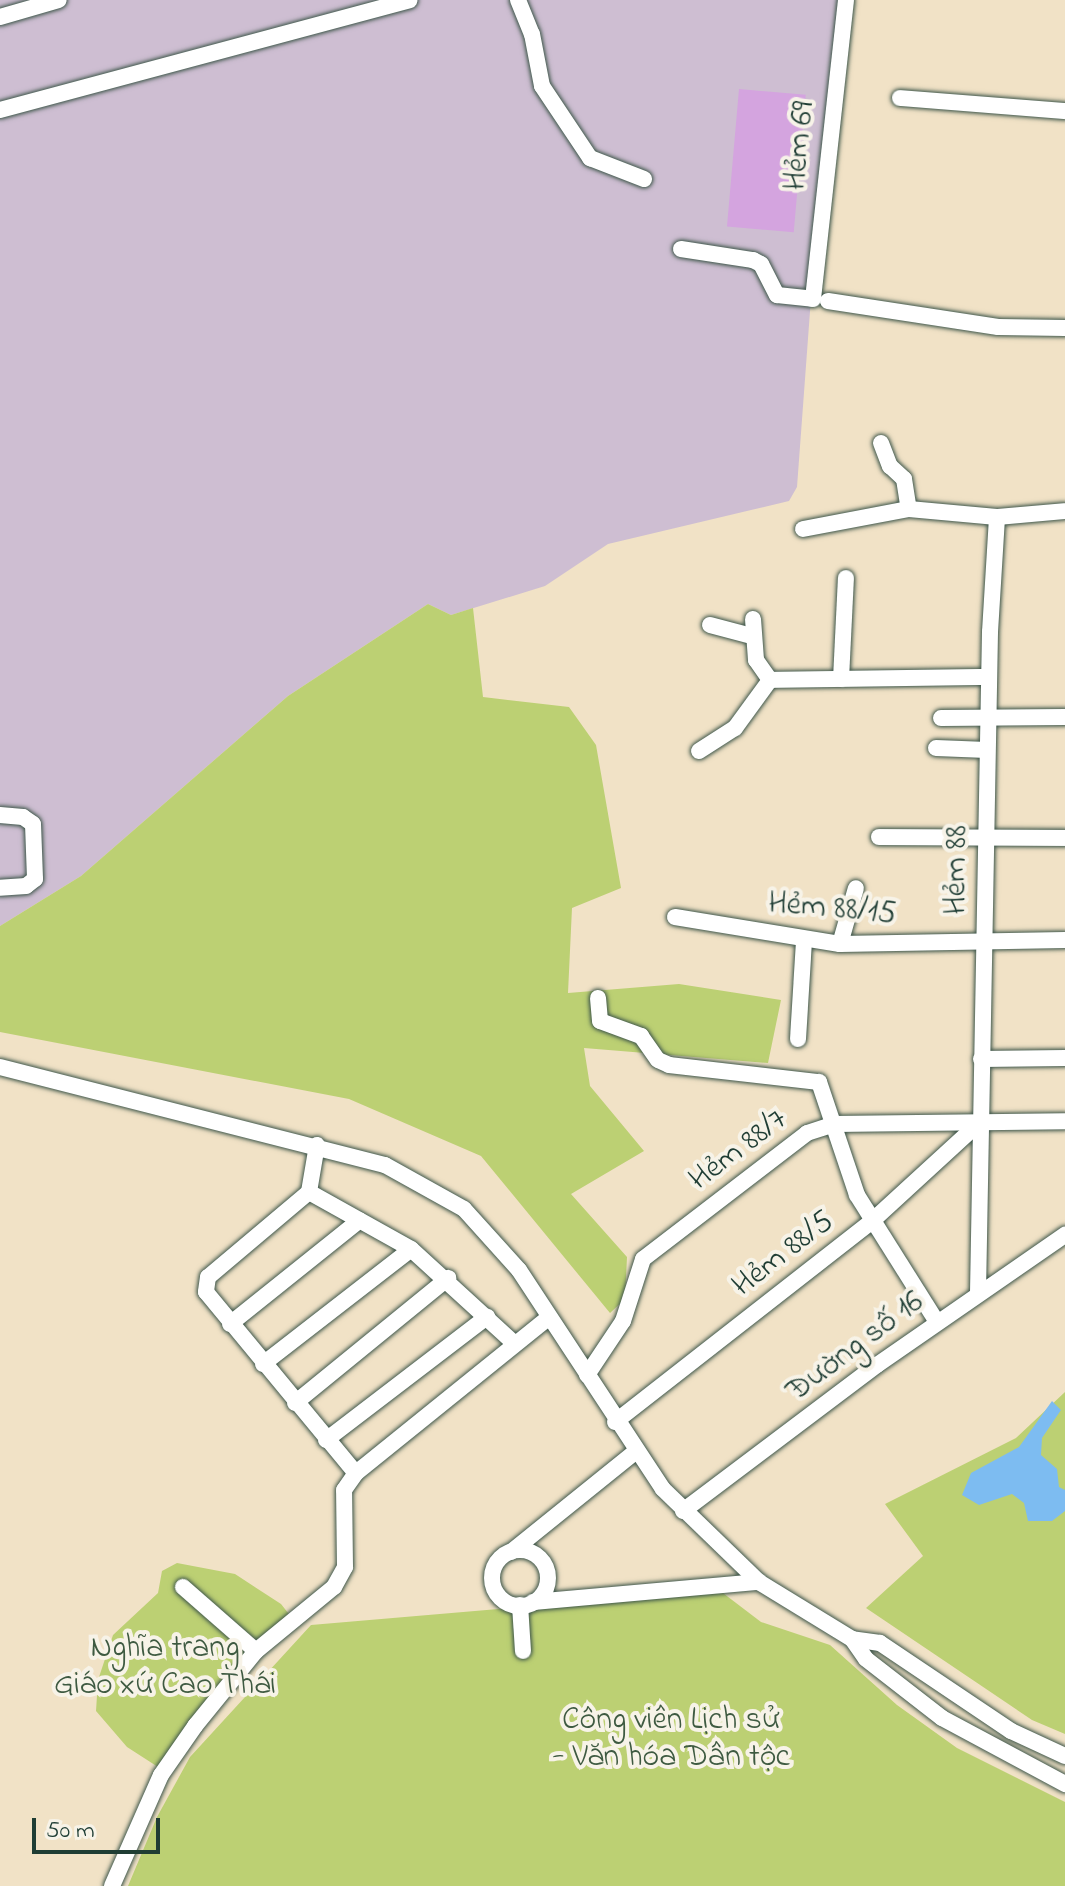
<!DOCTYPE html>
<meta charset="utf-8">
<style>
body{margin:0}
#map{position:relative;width:1065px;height:1886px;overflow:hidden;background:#f1e2c6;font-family:"Indie Flower",sans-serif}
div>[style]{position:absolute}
.industrial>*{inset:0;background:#cebed2}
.green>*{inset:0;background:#bcd073}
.water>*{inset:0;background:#7dbcf1}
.building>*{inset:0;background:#d4a4df;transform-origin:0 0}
.roads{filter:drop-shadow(0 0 2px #3e564a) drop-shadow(0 0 2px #3e564a)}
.minor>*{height:16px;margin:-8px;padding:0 8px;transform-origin:8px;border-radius:8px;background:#fff}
.minor>.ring{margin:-8px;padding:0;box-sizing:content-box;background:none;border:16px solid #fff;border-radius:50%}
span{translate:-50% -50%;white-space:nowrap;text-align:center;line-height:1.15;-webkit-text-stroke:8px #f7f3e8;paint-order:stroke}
.street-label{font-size:32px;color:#1f3d34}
.park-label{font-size:32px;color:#3e5a41}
.scale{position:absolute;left:32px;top:1818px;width:128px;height:36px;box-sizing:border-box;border:4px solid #1f3d34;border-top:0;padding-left:10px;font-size:24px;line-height:28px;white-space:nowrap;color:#1f3d34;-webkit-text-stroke:6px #f7f3e8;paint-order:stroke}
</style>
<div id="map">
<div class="industrial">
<div style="clip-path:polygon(0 0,851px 0,811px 298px,797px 487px,789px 501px,608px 544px,545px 586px,451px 615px,428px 604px,288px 696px,81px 876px,0 926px)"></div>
</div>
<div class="green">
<div style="clip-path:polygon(428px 604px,451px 615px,473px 608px,483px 697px,569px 707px,596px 745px,621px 888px,572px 908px,568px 993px,679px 984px,781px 1000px,768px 1063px,584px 1048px,590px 1086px,644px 1151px,571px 1194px,627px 1257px,625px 1299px,610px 1313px,481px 1156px,349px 1099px,0 1032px,0 926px,81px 876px,288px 696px)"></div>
<div style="clip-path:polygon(1065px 1392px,1065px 1734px,1032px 1720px,866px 1608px,923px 1556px,885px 1504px,1016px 1438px)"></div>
<div style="clip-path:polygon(177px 1563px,235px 1574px,281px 1604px,292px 1618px,158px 1767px,127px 1747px,96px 1711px,98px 1680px,113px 1635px,158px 1593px,162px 1571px)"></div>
<div style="clip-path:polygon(719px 1590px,761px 1622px,830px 1645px,897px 1705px,957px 1748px,1065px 1802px,1065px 1886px,128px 1886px,157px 1817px,190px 1757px,311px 1625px)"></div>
</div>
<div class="water">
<div style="clip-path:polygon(1052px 1401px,1061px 1410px,1042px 1438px,1041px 1455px,1057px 1469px,1059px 1487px,1065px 1490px,1065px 1511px,1052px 1521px,1028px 1521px,1024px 1503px,1012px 1494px,979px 1505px,962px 1495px,971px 1473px,1019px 1447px)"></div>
</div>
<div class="building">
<div style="left:739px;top:89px;width:67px;height:138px;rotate:5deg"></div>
</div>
<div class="roads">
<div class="minor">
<div style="left:518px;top:0;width:37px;rotate:68deg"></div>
<div style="left:532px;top:34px;width:53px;rotate:79.1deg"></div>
<div style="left:542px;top:86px;width:87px;rotate:56.3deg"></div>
<div style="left:590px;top:158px;width:58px;rotate:21.3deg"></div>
<div style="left:0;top:17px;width:61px;rotate:-16.1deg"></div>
<div style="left:900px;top:98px;width:166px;rotate:4.5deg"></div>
<div style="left:0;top:110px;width:424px;rotate:-15deg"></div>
<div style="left:681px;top:249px;width:73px;rotate:8.7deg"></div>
<div style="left:753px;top:260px;width:9px;rotate:27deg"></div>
<div style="left:761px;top:264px;width:35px;rotate:63deg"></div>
<div style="left:777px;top:295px;width:36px;rotate:6deg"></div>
<div style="left:813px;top:299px;width:301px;rotate:-83.7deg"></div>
<div style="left:828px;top:301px;width:172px;rotate:8.7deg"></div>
<div style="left:998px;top:327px;width:67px;rotate:0.9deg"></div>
<div style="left:881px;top:443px;width:25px;rotate:69deg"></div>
<div style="left:890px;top:466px;width:19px;rotate:43deg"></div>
<div style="left:904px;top:479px;width:30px;rotate:81deg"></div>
<div style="left:803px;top:529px;width:108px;rotate:-10.7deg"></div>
<div style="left:909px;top:509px;width:88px;rotate:5.2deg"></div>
<div style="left:753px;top:619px;width:41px;rotate:85.8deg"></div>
<div style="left:756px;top:660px;width:24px;rotate:55deg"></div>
<div style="left:770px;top:680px;width:219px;rotate:-0.8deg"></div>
<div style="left:710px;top:625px;width:43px;rotate:14.7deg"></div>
<div style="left:841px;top:679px;width:101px;rotate:-87.2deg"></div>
<div style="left:941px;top:718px;width:124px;rotate:-0.5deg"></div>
<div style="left:936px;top:748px;width:51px;rotate:2.2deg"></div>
<div style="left:699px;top:751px;width:43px;rotate:-32.6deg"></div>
<div style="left:735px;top:728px;width:59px;rotate:-53.9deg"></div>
<div style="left:0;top:815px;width:23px;rotate:5deg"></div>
<div style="left:23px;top:817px;width:12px;rotate:35deg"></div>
<div style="left:33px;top:824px;width:55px;rotate:87.9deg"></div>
<div style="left:35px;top:879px;width:11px;rotate:142deg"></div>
<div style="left:26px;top:886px;width:26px;rotate:176deg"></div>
<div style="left:879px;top:837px;width:186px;rotate:0.3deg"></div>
<div style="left:675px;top:917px;width:167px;rotate:9.3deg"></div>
<div style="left:840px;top:944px;width:225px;rotate:-1deg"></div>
<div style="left:840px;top:944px;width:58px;rotate:-74.1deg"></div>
<div style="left:598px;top:998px;width:23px;rotate:85deg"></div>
<div style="left:600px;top:1021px;width:44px;rotate:20.1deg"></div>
<div style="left:641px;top:1036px;width:29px;rotate:55deg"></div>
<div style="left:658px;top:1060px;width:12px;rotate:24deg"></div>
<div style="left:669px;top:1065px;width:151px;rotate:6.5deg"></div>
<div style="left:819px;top:1082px;width:119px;rotate:71.4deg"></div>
<div style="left:857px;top:1195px;width:150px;rotate:57.8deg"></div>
<div style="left:798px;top:1039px;width:99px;rotate:-86.5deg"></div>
<div style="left:981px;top:1059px;width:84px;rotate:-0.7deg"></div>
<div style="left:0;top:1067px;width:397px;rotate:14.3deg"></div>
<div style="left:385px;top:1165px;width:90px;rotate:29.1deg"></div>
<div style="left:464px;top:1209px;width:82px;rotate:48deg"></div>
<div style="left:519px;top:1270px;width:262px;rotate:56.7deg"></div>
<div style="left:663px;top:1489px;width:134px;rotate:44.1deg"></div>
<div style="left:759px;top:1582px;width:109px;rotate:31.5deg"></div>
<div style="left:317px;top:1145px;width:48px;rotate:99.7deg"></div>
<div style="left:309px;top:1192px;width:132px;rotate:139.9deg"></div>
<div style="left:208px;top:1277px;width:15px;rotate:98deg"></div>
<div style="left:206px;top:1292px;width:235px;rotate:50.4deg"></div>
<div style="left:309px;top:1192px;width:117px;rotate:29.2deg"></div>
<div style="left:411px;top:1249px;width:141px;rotate:42.4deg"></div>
<div style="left:978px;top:1293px;width:661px;rotate:-88.96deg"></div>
<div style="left:990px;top:632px;width:115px;rotate:-86.5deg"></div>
<div style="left:997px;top:517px;width:68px;rotate:-5deg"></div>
<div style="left:230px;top:1324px;width:166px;rotate:-38.7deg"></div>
<div style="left:263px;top:1364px;width:187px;rotate:-37.8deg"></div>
<div style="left:587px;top:1375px;width:65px;rotate:-56.3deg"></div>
<div style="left:623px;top:1321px;width:65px;rotate:-72.1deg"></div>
<div style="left:643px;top:1259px;width:207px;rotate:-37.5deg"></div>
<div style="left:807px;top:1133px;width:28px;rotate:-18deg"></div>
<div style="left:834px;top:1124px;width:231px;rotate:-0.7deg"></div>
<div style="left:295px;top:1403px;width:198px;rotate:-39.2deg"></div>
<div style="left:615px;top:1422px;width:325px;rotate:-38deg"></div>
<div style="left:871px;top:1222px;width:147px;rotate:-42.5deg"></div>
<div style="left:326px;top:1440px;width:203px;rotate:-37.4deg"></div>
<div style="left:683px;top:1511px;width:243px;rotate:-37deg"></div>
<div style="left:877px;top:1365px;width:229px;rotate:-34.7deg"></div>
<div class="ring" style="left:492px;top:1550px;width:40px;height:40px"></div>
<div style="left:511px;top:1552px;width:159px;rotate:-38.9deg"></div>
<div style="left:183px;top:1587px;width:97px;rotate:41.2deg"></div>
<div style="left:533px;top:1602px;width:227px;rotate:-5.1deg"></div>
<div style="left:520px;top:1605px;width:46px;rotate:86.3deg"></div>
<div style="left:1065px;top:1756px;width:60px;rotate:-155.2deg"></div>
<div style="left:1011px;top:1731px;width:158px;rotate:-146.1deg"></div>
<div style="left:880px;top:1643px;width:28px;rotate:-172deg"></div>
<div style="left:852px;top:1639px;width:24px;rotate:55deg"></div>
<div style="left:866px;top:1659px;width:96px;rotate:37.8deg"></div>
<div style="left:942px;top:1718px;width:140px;rotate:28.2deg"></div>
<div style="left:112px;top:1886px;width:121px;rotate:-66.2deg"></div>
<div style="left:161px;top:1775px;width:60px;rotate:-55.2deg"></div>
<div style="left:195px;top:1726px;width:97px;rotate:-50.9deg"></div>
<div style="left:256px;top:1651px;width:101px;rotate:-39.4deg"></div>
<div style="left:334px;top:1587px;width:23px;rotate:-61deg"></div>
<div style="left:345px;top:1567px;width:77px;rotate:-90.7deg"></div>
<div style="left:344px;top:1490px;width:21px;rotate:-55deg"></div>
<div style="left:356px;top:1473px;width:248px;rotate:-38.9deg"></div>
</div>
</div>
<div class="street-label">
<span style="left:801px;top:146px;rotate:-84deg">Hẻm 69</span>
<span style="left:958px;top:870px;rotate:-89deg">Hẻm 88</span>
<span style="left:832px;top:910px;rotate:5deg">Hẻm 88/15</span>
<span style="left:739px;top:1151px;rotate:-37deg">Hẻm 88/7</span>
<span style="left:784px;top:1255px;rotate:-38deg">Hẻm 88/5</span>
<span style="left:856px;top:1348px;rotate:-37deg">Đường số 16</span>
</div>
<div class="park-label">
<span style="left:165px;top:1668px">Nghĩa trang<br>Giáo xứ Cao Thái</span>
<span style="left:671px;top:1740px">Công viên Lịch sử<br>- Văn hóa Dân tộc</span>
</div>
<div class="scale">50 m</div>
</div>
